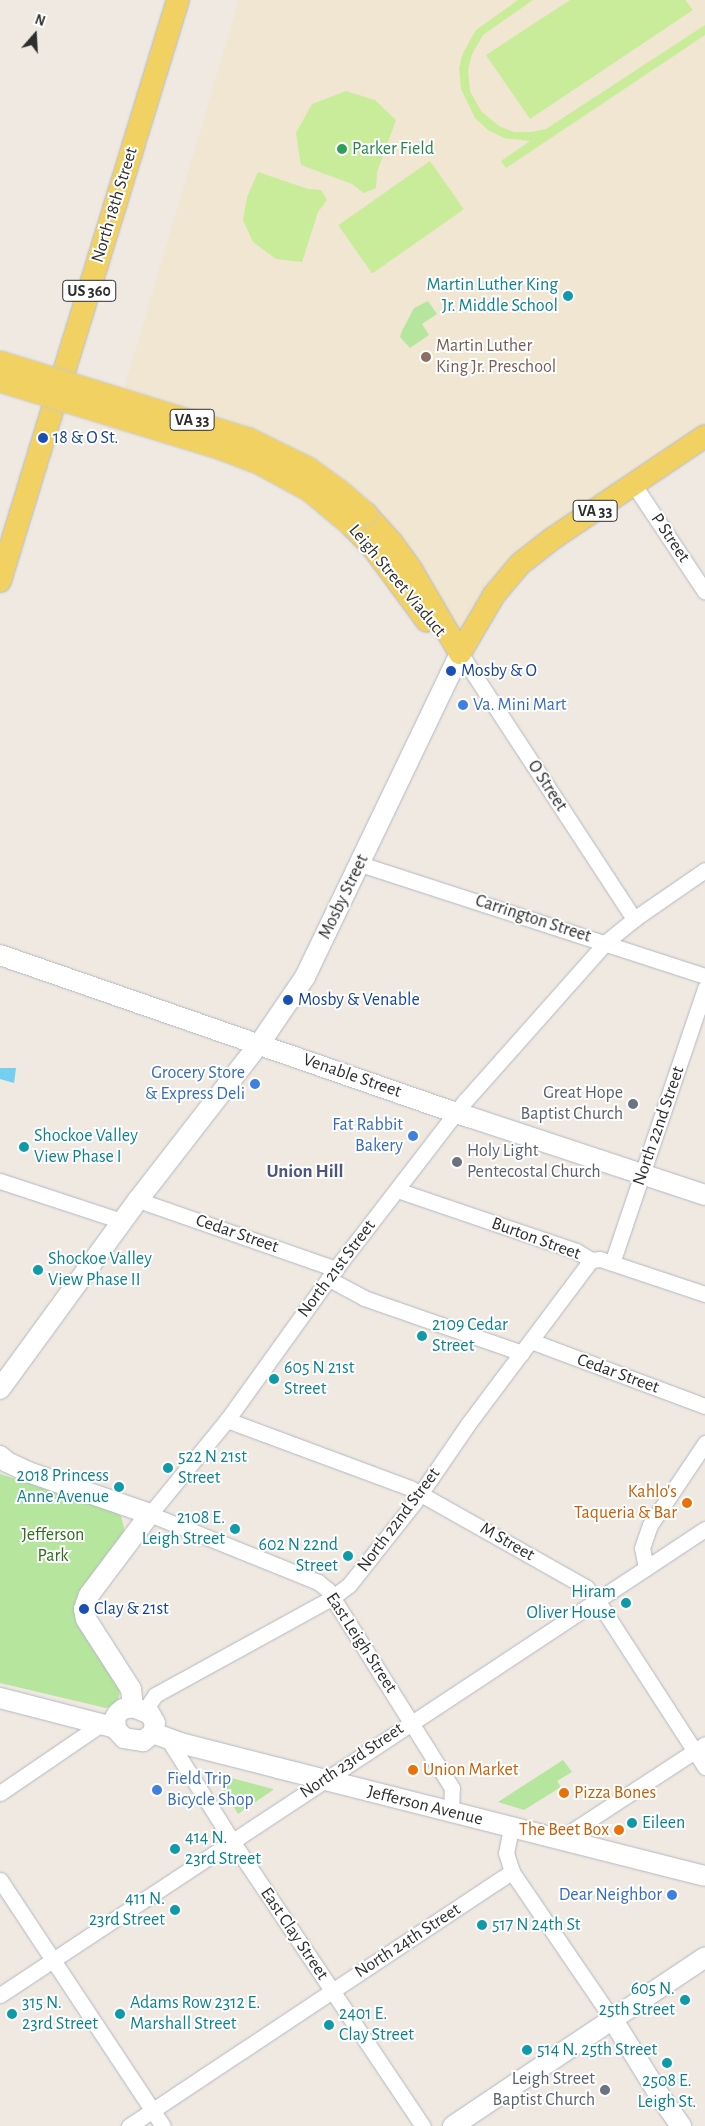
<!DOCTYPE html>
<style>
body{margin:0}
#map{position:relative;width:705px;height:2126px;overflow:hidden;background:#efe9e1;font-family:"Alegreya Sans",sans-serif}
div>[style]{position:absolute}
.education>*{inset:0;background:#f0e6d1}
.green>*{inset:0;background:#b6e59e}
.pitch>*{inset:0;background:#c9ec9a;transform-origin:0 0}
.water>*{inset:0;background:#75cff0}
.roads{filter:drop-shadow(0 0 1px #b4b7c1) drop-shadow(0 0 1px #b4b7c1)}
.street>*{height:15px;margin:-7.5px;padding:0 7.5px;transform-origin:7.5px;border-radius:7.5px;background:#fff}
.secondary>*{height:20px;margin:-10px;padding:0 10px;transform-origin:10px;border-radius:10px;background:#fff}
.primary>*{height:22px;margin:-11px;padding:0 11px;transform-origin:11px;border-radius:11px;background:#f2d163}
.bridges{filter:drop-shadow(0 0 1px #c9c9c9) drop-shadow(0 0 1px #c9c9c9)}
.primary-bridge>*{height:22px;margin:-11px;padding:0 11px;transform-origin:11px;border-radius:11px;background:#f2d163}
.dots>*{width:14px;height:14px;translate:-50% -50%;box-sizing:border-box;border:2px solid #fff;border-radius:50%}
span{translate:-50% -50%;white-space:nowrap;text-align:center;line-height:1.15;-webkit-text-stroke:4px #fff;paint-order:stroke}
.shield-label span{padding:1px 4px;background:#fff;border:1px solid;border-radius:4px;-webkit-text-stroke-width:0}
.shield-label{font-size:16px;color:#2e2e2e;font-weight:700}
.leisure-label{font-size:18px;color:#27864d}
.left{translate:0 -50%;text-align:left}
.street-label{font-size:18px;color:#2e2e2e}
.culture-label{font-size:18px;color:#0d838f}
.right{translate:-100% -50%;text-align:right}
.education-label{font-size:18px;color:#785e54}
.transit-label{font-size:18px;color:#164399}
.shop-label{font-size:18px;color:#366cbe}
.worship-label{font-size:18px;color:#5b616d}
.food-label{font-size:18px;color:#c56008}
.park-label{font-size:18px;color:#2c6e1b}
.neighbourhood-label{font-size:19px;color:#4d5680;font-weight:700}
.north{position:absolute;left:10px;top:10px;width:50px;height:50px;-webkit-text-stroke:4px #fff;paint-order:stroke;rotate:19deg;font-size:14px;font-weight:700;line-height:20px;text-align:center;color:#2e2e2e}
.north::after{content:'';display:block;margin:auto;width:18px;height:22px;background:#2e2e2e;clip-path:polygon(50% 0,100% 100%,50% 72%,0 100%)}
</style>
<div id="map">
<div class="education">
<div style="clip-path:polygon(239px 0,705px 0,705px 436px,547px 543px,460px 653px,392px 543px,121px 399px)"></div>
</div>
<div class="green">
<div style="clip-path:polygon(428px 301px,437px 314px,422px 324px,429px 335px,410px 348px,400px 337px,402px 331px,414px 308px)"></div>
<div style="clip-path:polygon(0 1474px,107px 1507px,121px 1516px,125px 1532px,82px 1629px,120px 1691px,118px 1701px,112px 1707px,106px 1708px,0 1683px)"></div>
<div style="clip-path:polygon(563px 1760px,572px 1772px,557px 1781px,561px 1787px,524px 1810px,498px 1802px)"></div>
<div style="clip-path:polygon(213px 1773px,273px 1789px,273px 1790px,238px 1814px)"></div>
</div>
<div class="pitch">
<div style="clip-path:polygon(518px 0,533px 0,483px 35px,472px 54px,468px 70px,470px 91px,481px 111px,499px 126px,514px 132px,531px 132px,546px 129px,705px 25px,705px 35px,506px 168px,501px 161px,530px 141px,504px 138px,488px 130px,475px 118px,461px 89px,459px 68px,463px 53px,476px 30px)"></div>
<div style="clip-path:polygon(570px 0,685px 0,693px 10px,530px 119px,486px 55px)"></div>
<div style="clip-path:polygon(346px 91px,375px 100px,396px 120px,377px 172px,376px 188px,364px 193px,352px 184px,301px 165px,296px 133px,312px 104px)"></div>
<div style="left:430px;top:161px;width:59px;height:112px;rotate:55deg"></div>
<div style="clip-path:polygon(258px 172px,308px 189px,321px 190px,327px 200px,318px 212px,302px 262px,276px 259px,253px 242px,243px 220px,247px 197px)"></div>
</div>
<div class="water">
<div style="clip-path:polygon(0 1068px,16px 1068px,14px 1083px,0 1079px)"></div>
</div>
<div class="roads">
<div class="street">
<div style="left:634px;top:485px;width:128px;rotate:56.4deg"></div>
<div style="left:460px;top:653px;width:318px;rotate:56.8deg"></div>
<div style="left:360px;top:864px;width:363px;rotate:18deg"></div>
<div style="left:0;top:1181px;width:128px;rotate:18.2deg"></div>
<div style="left:397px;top:1190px;width:189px;rotate:18.8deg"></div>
<div style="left:576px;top:1251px;width:17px;rotate:31deg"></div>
<div style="left:591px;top:1260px;width:9px;rotate:-6deg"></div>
<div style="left:600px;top:1259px;width:111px;rotate:18.4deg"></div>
<div style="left:138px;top:1200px;width:210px;rotate:19.2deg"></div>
<div style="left:612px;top:1263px;width:290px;rotate:-71.3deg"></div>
<div style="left:329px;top:1279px;width:40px;rotate:28deg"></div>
<div style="left:364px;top:1298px;width:167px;rotate:19.2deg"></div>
<div style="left:531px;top:1341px;width:186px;rotate:20.5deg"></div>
<div style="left:227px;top:1420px;width:195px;rotate:20.4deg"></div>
<div style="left:410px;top:1488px;width:202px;rotate:29.4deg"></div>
<div style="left:586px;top:1587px;width:17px;rotate:50deg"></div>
<div style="left:597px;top:1600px;width:199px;rotate:57.1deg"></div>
<div style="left:646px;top:1568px;width:20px;rotate:-101deg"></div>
<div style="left:642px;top:1548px;width:24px;rotate:-71deg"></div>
<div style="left:650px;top:1525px;width:99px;rotate:-56.1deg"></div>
<div style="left:145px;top:1710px;width:18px;rotate:-56deg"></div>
<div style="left:155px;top:1695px;width:203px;rotate:-28.8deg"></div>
<div style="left:333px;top:1597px;width:20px;rotate:-37deg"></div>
<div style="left:349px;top:1585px;width:105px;rotate:-51.6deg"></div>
<div style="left:414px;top:1503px;width:96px;rotate:-55.6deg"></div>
<div style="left:468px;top:1424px;width:205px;rotate:-53.1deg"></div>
<div style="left:168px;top:1739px;width:131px;rotate:57.8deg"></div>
<div style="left:238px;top:1850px;width:332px;rotate:56.2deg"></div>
<div style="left:0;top:1793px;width:122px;rotate:-34.3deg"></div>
<div style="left:451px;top:1813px;width:25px;rotate:-88deg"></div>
<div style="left:452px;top:1788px;width:234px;rotate:-122.1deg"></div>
<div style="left:328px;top:1590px;width:13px;rotate:-141deg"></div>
<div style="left:318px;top:1582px;width:181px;rotate:-158deg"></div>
<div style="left:150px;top:1514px;width:122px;rotate:-50.7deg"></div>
<div style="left:227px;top:1420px;width:188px;rotate:-54.3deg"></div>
<div style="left:337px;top:1267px;width:210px;rotate:-52.4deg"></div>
<div style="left:465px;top:1101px;width:213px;rotate:-48.4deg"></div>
<div style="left:606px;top:942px;width:36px;rotate:-39deg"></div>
<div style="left:634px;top:919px;width:86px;rotate:-34.6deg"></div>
<div style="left:511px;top:1828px;width:25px;rotate:101deg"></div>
<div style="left:506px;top:1853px;width:20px;rotate:72deg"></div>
<div style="left:512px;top:1872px;width:179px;rotate:55.7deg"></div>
<div style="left:560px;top:1839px;width:173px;rotate:-33.2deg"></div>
<div style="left:0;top:1880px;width:295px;rotate:56.5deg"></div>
<div style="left:0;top:1995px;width:845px;rotate:-33.46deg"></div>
<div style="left:129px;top:2126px;width:460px;rotate:-33.6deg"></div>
</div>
<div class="secondary">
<div style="left:0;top:955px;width:496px;rotate:19.1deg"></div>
<div style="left:469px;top:1117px;width:249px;rotate:18.3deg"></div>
<div style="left:0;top:1389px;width:234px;rotate:-53.9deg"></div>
<div style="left:138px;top:1200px;width:199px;rotate:-52.2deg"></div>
<div style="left:260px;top:1043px;width:80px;rotate:-55.7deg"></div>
<div style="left:305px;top:977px;width:359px;rotate:-64.4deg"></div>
<div style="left:0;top:1456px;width:9px;rotate:41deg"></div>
<div style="left:7px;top:1462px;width:23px;rotate:25deg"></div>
<div style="left:28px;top:1472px;width:129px;rotate:19deg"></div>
<div style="left:150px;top:1514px;width:101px;rotate:127deg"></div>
<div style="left:89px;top:1595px;width:15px;rotate:110deg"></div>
<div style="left:84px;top:1609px;width:10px;rotate:79deg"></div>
<div style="left:86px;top:1619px;width:83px;rotate:57.3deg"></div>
<div style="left:131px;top:1689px;width:18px;rotate:84deg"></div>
<div style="left:0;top:1698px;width:120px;rotate:14.5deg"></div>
<div style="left:133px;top:1707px;width:18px;rotate:22deg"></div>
<div style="left:150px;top:1714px;width:10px;rotate:61deg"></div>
<div style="left:155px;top:1723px;width:10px;rotate:101deg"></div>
<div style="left:153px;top:1733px;width:13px;rotate:141deg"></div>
<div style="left:143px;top:1741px;width:19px;rotate:-171deg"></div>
<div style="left:124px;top:1738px;width:12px;rotate:-132deg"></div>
<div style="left:116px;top:1729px;width:11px;rotate:-95deg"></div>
<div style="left:115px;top:1718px;width:6px;rotate:-59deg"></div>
<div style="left:118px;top:1713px;width:6px;rotate:-39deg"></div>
<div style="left:123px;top:1709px;width:10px;rotate:-11deg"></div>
<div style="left:153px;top:1733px;width:29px;rotate:20deg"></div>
<div style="left:180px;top:1743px;width:101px;rotate:14.3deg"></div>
<div style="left:278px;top:1768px;width:440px;rotate:14.2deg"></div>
<div style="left:613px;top:2020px;width:89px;rotate:58.3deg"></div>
<div style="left:660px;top:2096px;width:37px;rotate:55deg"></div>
<div style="left:453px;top:2126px;width:303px;rotate:-33.8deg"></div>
</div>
<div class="primary">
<div style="left:366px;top:514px;width:39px;rotate:48deg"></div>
<div style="left:392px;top:543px;width:34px;rotate:54deg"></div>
<div style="left:412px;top:571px;width:95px;rotate:59.7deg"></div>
<div style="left:353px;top:527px;width:30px;rotate:46deg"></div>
<div style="left:374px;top:549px;width:89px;rotate:53.6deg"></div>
<div style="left:0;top:581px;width:608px;rotate:-72.97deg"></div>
<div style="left:460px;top:653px;width:67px;rotate:-59.6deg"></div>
<div style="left:494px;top:595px;width:40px;rotate:-50deg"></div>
<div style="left:520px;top:564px;width:41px;rotate:-38deg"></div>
<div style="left:552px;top:539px;width:184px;rotate:-33.9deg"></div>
</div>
</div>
<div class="bridges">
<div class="primary-bridge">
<div style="left:0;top:362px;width:261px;rotate:17.2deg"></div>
<div style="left:249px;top:439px;width:66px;rotate:26.2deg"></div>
<div style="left:308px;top:468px;width:39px;rotate:36deg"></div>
<div style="left:340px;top:491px;width:35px;rotate:41deg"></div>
<div style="left:0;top:381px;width:229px;rotate:17deg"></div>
<div style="left:219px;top:448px;width:43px;rotate:20.6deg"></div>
<div style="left:259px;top:463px;width:58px;rotate:28.8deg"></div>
<div style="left:310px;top:491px;width:56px;rotate:39.9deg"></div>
</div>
</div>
<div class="dots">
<div style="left:342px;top:149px;background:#2e9e5b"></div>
<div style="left:568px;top:296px;background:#0f9aa8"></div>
<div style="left:426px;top:357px;background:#8d6e63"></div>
<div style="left:43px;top:438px;background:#1a4fb4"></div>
<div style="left:451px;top:671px;background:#1a4fb4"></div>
<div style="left:463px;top:705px;background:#3f7fe0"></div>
<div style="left:288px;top:1000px;background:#1a4fb4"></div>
<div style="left:255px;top:1084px;background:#3f7fe0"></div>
<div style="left:633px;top:1104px;background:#6b7280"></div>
<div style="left:413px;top:1136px;background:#3f7fe0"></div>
<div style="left:24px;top:1147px;background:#0f9aa8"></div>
<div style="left:457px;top:1162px;background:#6b7280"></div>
<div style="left:38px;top:1270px;background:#0f9aa8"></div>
<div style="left:422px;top:1336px;background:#0f9aa8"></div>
<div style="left:274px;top:1379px;background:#0f9aa8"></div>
<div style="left:168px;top:1468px;background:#0f9aa8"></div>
<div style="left:119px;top:1487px;background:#0f9aa8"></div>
<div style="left:687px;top:1503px;background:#e8710a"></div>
<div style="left:235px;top:1529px;background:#0f9aa8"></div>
<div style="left:348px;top:1556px;background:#0f9aa8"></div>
<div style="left:626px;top:1603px;background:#0f9aa8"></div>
<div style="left:84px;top:1609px;background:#1a4fb4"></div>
<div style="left:413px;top:1770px;background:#e8710a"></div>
<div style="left:157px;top:1790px;background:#3f7fe0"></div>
<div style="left:564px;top:1793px;background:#e8710a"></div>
<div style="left:632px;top:1823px;background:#0f9aa8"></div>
<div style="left:619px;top:1830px;background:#e8710a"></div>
<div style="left:175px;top:1849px;background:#0f9aa8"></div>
<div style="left:672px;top:1895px;background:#3f7fe0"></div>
<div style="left:175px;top:1910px;background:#0f9aa8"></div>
<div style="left:482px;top:1925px;background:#0f9aa8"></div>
<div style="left:685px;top:2000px;background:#0f9aa8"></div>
<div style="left:12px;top:2014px;background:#0f9aa8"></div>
<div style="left:120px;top:2014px;background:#0f9aa8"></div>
<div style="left:329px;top:2025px;background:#0f9aa8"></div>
<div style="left:527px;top:2050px;background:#0f9aa8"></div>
<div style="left:667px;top:2063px;background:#0f9aa8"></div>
<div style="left:605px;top:2090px;background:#6b7280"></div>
</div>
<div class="shield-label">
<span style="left:89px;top:291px">US 360</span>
<span style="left:192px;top:420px">VA 33</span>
<span style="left:595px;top:511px">VA 33</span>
</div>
<div class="leisure-label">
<span class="left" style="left:352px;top:149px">Parker Field</span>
</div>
<div class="street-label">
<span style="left:115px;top:205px;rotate:-73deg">North 18th Street</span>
<span style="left:670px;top:538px;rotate:56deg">P Street</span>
<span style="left:397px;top:581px;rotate:50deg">Leigh Street Viaduct</span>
<span style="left:547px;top:786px;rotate:57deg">O Street</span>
<span style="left:344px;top:897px;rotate:-64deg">Mosby Street</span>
<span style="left:533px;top:919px;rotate:18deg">Carrington Street</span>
<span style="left:352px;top:1076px;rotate:19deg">Venable Street</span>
<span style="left:659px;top:1126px;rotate:-71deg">North 22nd Street</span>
<span style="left:237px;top:1234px;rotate:19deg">Cedar Street</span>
<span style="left:536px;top:1239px;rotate:20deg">Burton Street</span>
<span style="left:337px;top:1269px;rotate:-53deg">North 21st Street</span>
<span style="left:618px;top:1374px;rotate:20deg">Cedar Street</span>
<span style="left:399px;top:1520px;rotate:-53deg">North 22nd Street</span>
<span style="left:507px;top:1542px;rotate:30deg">M Street</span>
<span style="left:361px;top:1643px;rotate:57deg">East Leigh Street</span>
<span style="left:352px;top:1761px;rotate:-34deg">North 23rd Street</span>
<span style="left:425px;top:1806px;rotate:14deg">Jefferson Avenue</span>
<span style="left:294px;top:1934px;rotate:56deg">East Clay Street</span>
<span style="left:408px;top:1941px;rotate:-33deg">North 24th Street</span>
</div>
<div class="culture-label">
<span class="right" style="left:558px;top:296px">Martin Luther King<br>Jr. Middle School</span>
<span class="left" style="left:34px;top:1147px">Shockoe Valley<br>View Phase I</span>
<span class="left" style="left:48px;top:1270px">Shockoe Valley<br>View Phase II</span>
<span class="left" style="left:432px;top:1336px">2109 Cedar<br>Street</span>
<span class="left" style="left:284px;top:1379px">605 N 21st<br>Street</span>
<span class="left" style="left:178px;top:1468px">522 N 21st<br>Street</span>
<span class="right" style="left:109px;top:1487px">2018 Princess<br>Anne Avenue</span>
<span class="right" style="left:225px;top:1529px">2108 E.<br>Leigh Street</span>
<span class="right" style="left:338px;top:1556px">602 N 22nd<br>Street</span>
<span class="right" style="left:616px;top:1603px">Hiram<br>Oliver House</span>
<span class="left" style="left:642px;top:1823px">Eileen</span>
<span class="left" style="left:185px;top:1849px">414 N.<br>23rd Street</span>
<span class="right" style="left:165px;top:1910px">411 N.<br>23rd Street</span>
<span class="left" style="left:492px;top:1925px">517 N 24th St</span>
<span class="right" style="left:675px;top:2000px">605 N.<br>25th Street</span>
<span class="left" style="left:22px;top:2014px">315 N.<br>23rd Street</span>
<span class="left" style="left:130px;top:2014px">Adams Row 2312 E.<br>Marshall Street</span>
<span class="left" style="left:339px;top:2025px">2401 E.<br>Clay Street</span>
<span class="left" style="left:537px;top:2050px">514 N. 25th Street</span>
<span style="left:667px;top:2092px">2508 E.<br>Leigh St.</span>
</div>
<div class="education-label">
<span class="left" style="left:436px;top:357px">Martin Luther<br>King Jr. Preschool</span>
</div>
<div class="transit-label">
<span class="left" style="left:53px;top:438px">18 &amp; O St.</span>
<span class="left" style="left:461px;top:671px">Mosby &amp; O</span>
<span class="left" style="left:298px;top:1000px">Mosby &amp; Venable</span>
<span class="left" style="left:94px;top:1609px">Clay &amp; 21st</span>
</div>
<div class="shop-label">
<span class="left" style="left:473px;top:705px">Va. Mini Mart</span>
<span class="right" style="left:245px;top:1084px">Grocery Store<br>&amp; Express Deli</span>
<span class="right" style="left:403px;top:1136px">Fat Rabbit<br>Bakery</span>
<span class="left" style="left:167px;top:1790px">Field Trip<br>Bicycle Shop</span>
<span class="right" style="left:662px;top:1895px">Dear Neighbor</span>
</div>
<div class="worship-label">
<span class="right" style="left:623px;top:1104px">Great Hope<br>Baptist Church</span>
<span class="left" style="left:467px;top:1162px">Holy Light<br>Pentecostal Church</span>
<span class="right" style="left:595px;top:2090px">Leigh Street<br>Baptist Church</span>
</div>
<div class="food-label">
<span class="right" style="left:677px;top:1503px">Kahlo's<br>Taqueria &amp; Bar</span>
<span class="left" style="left:423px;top:1770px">Union Market</span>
<span class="left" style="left:574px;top:1793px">Pizza Bones</span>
<span class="right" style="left:609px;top:1830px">The Beet Box</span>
</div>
<div class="park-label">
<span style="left:53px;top:1546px">Jefferson<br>Park</span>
</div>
<div class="neighbourhood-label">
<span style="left:305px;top:1172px">Union Hill</span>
</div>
<div class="north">N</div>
</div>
